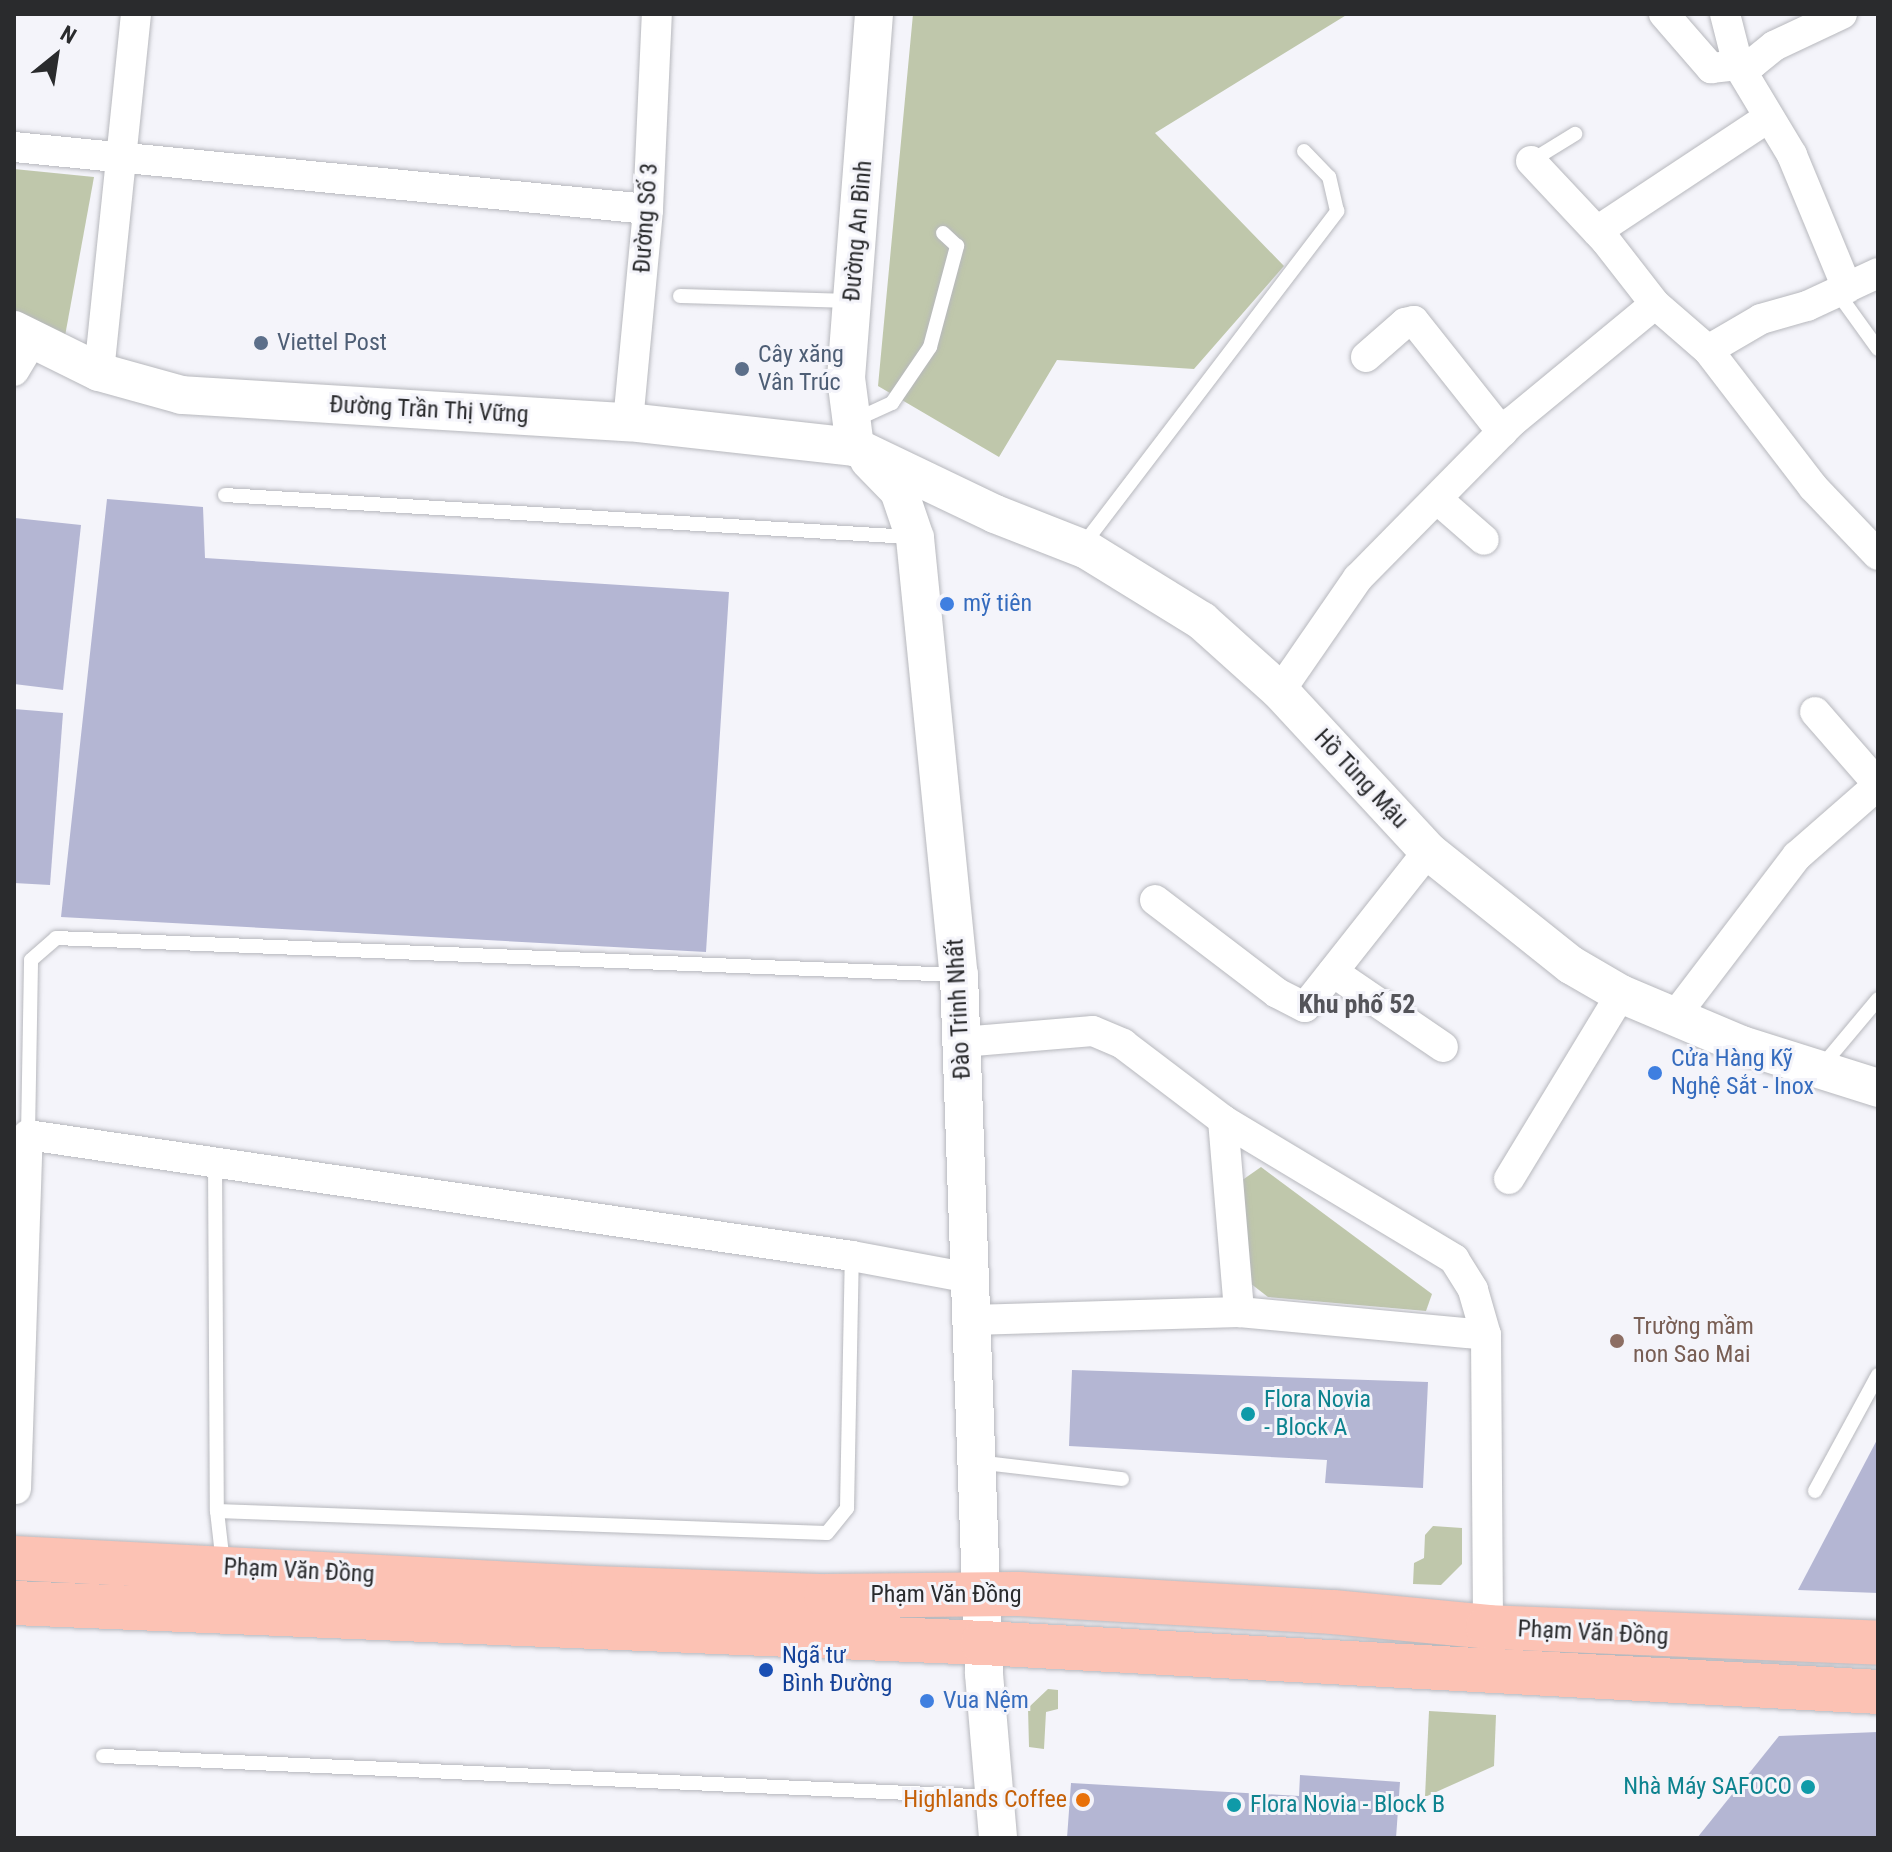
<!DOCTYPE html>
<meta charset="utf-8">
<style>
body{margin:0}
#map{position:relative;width:1892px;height:1852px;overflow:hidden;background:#f4f4fa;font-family:"Roboto Condensed",sans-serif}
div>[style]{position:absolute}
.green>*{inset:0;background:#bfc7ab}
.building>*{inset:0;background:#b4b6d3}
.roads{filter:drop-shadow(0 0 2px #b7b8bd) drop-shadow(0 0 2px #b7b8bd)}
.service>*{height:14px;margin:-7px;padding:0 7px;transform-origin:7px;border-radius:7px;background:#fff}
.minor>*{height:30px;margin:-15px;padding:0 15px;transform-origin:15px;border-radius:15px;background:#fff}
.tertiary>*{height:38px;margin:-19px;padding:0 19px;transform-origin:19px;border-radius:19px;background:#fff}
.trunk>*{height:44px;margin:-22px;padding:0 22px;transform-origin:22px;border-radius:22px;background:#fcc2b4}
.dots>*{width:22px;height:22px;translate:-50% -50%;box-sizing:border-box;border:4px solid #f4f4fa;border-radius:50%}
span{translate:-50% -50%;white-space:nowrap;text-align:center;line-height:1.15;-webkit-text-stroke:6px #f4f4fa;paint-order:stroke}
.street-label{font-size:24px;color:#2a2b2d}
.service-label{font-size:24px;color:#4e5e75}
.left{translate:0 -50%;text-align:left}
.shop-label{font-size:24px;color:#366cbe}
.education-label{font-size:24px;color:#785e54}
.culture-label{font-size:24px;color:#0d838f}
.right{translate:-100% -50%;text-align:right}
.transit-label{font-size:24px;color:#164399}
.food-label{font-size:24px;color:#c56008}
.neighbourhood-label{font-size:26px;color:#545459;font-weight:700}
.frame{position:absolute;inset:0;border:16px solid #2a2b2d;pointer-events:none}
.north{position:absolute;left:16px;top:16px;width:80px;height:80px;-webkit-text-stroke:6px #f4f4fa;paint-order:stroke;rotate:30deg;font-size:22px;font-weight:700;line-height:32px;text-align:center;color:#2a2b2d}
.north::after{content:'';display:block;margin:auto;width:28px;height:36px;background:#2a2b2d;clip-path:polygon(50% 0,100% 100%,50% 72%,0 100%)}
</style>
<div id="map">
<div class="green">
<div style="clip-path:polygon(913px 14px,1348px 14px,1155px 133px,1284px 266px,1194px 369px,1057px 360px,999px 457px,878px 386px)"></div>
<div style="clip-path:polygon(14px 169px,94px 177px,65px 336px,14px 314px)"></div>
<div style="clip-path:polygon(1261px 1167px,1432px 1294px,1426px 1311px,1268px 1297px,1250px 1283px,1241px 1181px)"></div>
<div style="clip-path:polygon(1433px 1526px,1462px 1528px,1462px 1564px,1441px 1585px,1413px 1584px,1414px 1563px,1424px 1558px,1425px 1535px)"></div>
<div style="clip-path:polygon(1048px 1689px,1058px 1690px,1058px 1709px,1046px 1712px,1044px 1749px,1029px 1747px,1028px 1708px)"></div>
<div style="clip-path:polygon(1429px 1711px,1496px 1715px,1494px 1766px,1425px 1797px)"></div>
</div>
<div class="building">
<div style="clip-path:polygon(107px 499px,203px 507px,205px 558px,729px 592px,706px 952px,61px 917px)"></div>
<div style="clip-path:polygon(15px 518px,81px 525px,63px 690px,14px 684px)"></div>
<div style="clip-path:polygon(14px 709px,63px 713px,50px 885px,14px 883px)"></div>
<div style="clip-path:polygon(1072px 1370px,1428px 1382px,1423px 1488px,1325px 1483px,1327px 1460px,1069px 1446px)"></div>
<div style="clip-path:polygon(1878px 1438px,1878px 1593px,1798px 1590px)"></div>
<div style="clip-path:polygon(1878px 1732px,1878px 1838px,1697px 1838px,1779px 1736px)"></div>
<div style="clip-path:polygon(1300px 1775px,1400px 1782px,1396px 1838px,1067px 1838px,1071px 1783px,1299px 1796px)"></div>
</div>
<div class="roads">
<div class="service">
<div style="left:1531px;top:161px;width:52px;rotate:-31.5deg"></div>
<div style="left:1837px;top:292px;width:70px;rotate:54.3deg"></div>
<div style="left:680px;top:296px;width:172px;rotate:1.7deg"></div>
<div style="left:855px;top:420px;width:41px;rotate:-24.7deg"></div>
<div style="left:892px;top:403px;width:68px;rotate:-55.8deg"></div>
<div style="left:930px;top:347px;width:105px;rotate:-75deg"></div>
<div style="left:957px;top:246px;width:19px;rotate:-137deg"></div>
<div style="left:225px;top:495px;width:686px;rotate:3.51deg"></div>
<div style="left:1083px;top:545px;width:420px;rotate:-52.7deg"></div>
<div style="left:1337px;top:211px;width:35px;rotate:-103deg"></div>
<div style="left:1329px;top:177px;width:36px;rotate:-134deg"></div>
<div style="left:1822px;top:1066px;width:87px;rotate:-50.1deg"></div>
<div style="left:28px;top:1135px;width:175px;rotate:-89deg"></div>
<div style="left:31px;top:960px;width:33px;rotate:-41deg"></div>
<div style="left:56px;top:938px;width:904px;rotate:2.35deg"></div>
<div style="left:215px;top:1161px;width:350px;rotate:89.7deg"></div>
<div style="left:217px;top:1511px;width:53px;rotate:83.5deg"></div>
<div style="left:977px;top:1462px;width:146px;rotate:6.7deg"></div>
<div style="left:1815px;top:1491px;width:132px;rotate:-61.5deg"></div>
<div style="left:217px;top:1511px;width:610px;rotate:2.07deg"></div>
<div style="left:827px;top:1533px;width:32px;rotate:-51deg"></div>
<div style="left:847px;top:1508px;width:252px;rotate:-88.9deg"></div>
<div style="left:103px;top:1756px;width:892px;rotate:2.63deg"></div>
</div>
<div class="minor">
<div style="left:1664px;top:14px;width:72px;rotate:49deg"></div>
<div style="left:1711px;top:68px;width:27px;rotate:-6deg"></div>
<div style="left:1738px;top:65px;width:53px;rotate:-104.3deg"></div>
<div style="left:1842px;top:14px;width:75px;rotate:154.8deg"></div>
<div style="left:1774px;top:46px;width:27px;rotate:141deg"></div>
<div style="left:1753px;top:63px;width:15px;rotate:172deg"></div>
<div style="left:1738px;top:65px;width:105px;rotate:59deg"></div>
<div style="left:1792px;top:155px;width:144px;rotate:67.5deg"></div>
<div style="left:14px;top:147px;width:637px;rotate:5.59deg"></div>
<div style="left:1531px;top:161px;width:110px;rotate:46.8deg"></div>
<div style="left:1606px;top:241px;width:80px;rotate:52.1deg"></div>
<div style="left:1597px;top:231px;width:205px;rotate:-33.5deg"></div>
<div style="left:1708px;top:350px;width:173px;rotate:52.5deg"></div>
<div style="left:1813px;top:487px;width:94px;rotate:46.3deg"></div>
<div style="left:1366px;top:357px;width:52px;rotate:-41.1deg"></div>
<div style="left:1405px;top:323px;width:9px;rotate:-13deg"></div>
<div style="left:1414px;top:321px;width:142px;rotate:51.6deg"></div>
<div style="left:14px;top:371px;width:35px;rotate:-59deg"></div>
<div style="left:99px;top:372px;width:360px;rotate:-84.1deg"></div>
<div style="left:628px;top:422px;width:214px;rotate:-84.6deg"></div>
<div style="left:648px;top:209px;width:195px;rotate:-87.4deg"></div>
<div style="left:1437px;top:499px;width:62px;rotate:41.1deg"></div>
<div style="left:1280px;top:691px;width:137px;rotate:-55.4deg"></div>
<div style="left:1358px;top:578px;width:219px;rotate:-45.4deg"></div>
<div style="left:1512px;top:422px;width:185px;rotate:-39.5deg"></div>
<div style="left:1655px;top:304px;width:70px;rotate:41deg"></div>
<div style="left:1708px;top:350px;width:61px;rotate:-30.3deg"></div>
<div style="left:1761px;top:319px;width:48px;rotate:-15.8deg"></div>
<div style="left:1807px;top:306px;width:78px;rotate:-24.9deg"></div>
<div style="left:1815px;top:712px;width:96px;rotate:48.8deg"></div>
<div style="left:1155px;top:900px;width:153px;rotate:37.3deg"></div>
<div style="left:1277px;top:993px;width:31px;rotate:27deg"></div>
<div style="left:1305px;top:1007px;width:199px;rotate:-51.7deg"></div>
<div style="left:1333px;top:972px;width:133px;rotate:34.3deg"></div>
<div style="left:1675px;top:1016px;width:201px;rotate:-52.7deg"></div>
<div style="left:1797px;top:856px;width:108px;rotate:-41.2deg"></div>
<div style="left:962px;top:1042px;width:131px;rotate:-4.8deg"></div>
<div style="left:1093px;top:1031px;width:33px;rotate:23deg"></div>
<div style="left:1123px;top:1044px;width:126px;rotate:37.2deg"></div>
<div style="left:1223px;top:1120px;width:270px;rotate:31deg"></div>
<div style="left:1454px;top:1259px;width:36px;rotate:58deg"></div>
<div style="left:1473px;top:1290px;width:47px;rotate:73.9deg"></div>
<div style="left:1486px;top:1335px;width:292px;rotate:89.6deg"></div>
<div style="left:1223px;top:1120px;width:193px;rotate:85.2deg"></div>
<div style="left:1509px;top:1179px;width:216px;rotate:-58.8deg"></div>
<div style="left:972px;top:1320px;width:267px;rotate:-1.7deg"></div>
<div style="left:1239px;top:1312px;width:248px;rotate:5.3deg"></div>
<div style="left:16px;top:1489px;width:354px;rotate:-88.1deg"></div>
<div style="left:28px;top:1135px;width:833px;rotate:8.35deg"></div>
<div style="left:852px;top:1256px;width:120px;rotate:10.6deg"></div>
</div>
<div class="tertiary">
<div style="left:14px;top:330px;width:95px;rotate:26.3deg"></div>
<div style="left:99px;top:372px;width:86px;rotate:15.5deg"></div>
<div style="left:182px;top:395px;width:447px;rotate:3.5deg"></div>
<div style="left:628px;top:422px;width:228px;rotate:6.3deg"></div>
<div style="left:855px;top:447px;width:155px;rotate:25.6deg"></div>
<div style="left:995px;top:514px;width:99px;rotate:21.4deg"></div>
<div style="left:1087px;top:550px;width:135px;rotate:31.7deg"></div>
<div style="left:1202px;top:621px;width:105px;rotate:41.9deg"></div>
<div style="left:1280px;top:691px;width:218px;rotate:47.2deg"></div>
<div style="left:1428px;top:851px;width:183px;rotate:38.6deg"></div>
<div style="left:1571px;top:965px;width:58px;rotate:30.1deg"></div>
<div style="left:1621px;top:994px;width:131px;rotate:22.9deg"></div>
<div style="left:1742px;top:1045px;width:143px;rotate:17.5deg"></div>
<div style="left:855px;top:447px;width:70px;rotate:-97.4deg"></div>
<div style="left:846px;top:378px;width:365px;rotate:-85.6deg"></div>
<div style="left:869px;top:460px;width:43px;rotate:45.9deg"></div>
<div style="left:899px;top:491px;width:50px;rotate:71.2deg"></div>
<div style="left:915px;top:538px;width:439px;rotate:84.3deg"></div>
<div style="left:959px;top:975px;width:699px;rotate:87.95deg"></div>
<div style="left:984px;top:1674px;width:165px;rotate:85.1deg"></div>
</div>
<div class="trunk">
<div style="left:14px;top:1558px;width:580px;rotate:2.97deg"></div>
<div style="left:593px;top:1588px;width:233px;rotate:2deg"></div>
<div style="left:826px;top:1596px;width:193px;rotate:-0.6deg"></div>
<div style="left:1019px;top:1594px;width:315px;rotate:3.3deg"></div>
<div style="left:1333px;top:1612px;width:156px;rotate:5.5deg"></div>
<div style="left:1488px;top:1627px;width:390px;rotate:2.3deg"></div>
<div style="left:14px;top:1603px;width:970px;rotate:2.36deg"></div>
<div style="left:983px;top:1643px;width:896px;rotate:3.13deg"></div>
</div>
</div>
<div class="dots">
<div style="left:261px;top:343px;background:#5c6f8a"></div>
<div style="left:742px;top:369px;background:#5c6f8a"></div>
<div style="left:947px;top:604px;background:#3f7fe0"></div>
<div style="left:1655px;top:1073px;background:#3f7fe0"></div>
<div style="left:1617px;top:1341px;background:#8d6e63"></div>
<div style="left:1248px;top:1414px;background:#0f9aa8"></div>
<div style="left:766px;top:1670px;background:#1a4fb4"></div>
<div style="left:927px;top:1701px;background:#3f7fe0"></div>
<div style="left:1808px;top:1787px;background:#0f9aa8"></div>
<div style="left:1083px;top:1800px;background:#e8710a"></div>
<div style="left:1234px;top:1805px;background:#0f9aa8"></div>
</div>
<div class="street-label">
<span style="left:646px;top:218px;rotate:-86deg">Đường Số 3</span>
<span style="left:858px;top:231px;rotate:-85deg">Đường An Bình</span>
<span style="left:429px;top:410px;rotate:3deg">Đường Trần Thị Vững</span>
<span style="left:1361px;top:779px;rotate:47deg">Hồ Tùng Mậu</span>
<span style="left:959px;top:1009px;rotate:-93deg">Đào Trinh Nhất</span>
<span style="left:299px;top:1571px;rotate:3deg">Phạm Văn Đồng</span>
<span style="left:946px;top:1595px">Phạm Văn Đồng</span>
<span style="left:1593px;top:1633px;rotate:3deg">Phạm Văn Đồng</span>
</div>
<div class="service-label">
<span class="left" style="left:277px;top:343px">Viettel Post</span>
<span class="left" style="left:758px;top:369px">Cây xăng<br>Vân Trúc</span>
</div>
<div class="shop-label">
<span class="left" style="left:963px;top:604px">mỹ tiên</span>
<span class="left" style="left:1671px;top:1073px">Cửa Hàng Kỹ<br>Nghệ Sắt - Inox</span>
<span class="left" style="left:943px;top:1701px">Vua Nệm</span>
</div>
<div class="education-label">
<span class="left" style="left:1633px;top:1341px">Trường mầm<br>non Sao Mai</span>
</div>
<div class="culture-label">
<span class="left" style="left:1264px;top:1414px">Flora Novia<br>- Block A</span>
<span class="right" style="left:1792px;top:1787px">Nhà Máy SAFOCO</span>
<span class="left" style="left:1250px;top:1805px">Flora Novia - Block B</span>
</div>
<div class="transit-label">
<span class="left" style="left:782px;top:1670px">Ngã tư<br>Bình Đường</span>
</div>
<div class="food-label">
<span class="right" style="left:1067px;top:1800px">Highlands Coffee</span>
</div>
<div class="neighbourhood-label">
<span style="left:1357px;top:1005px">Khu phố 52</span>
</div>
<div class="frame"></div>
<div class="north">N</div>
</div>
